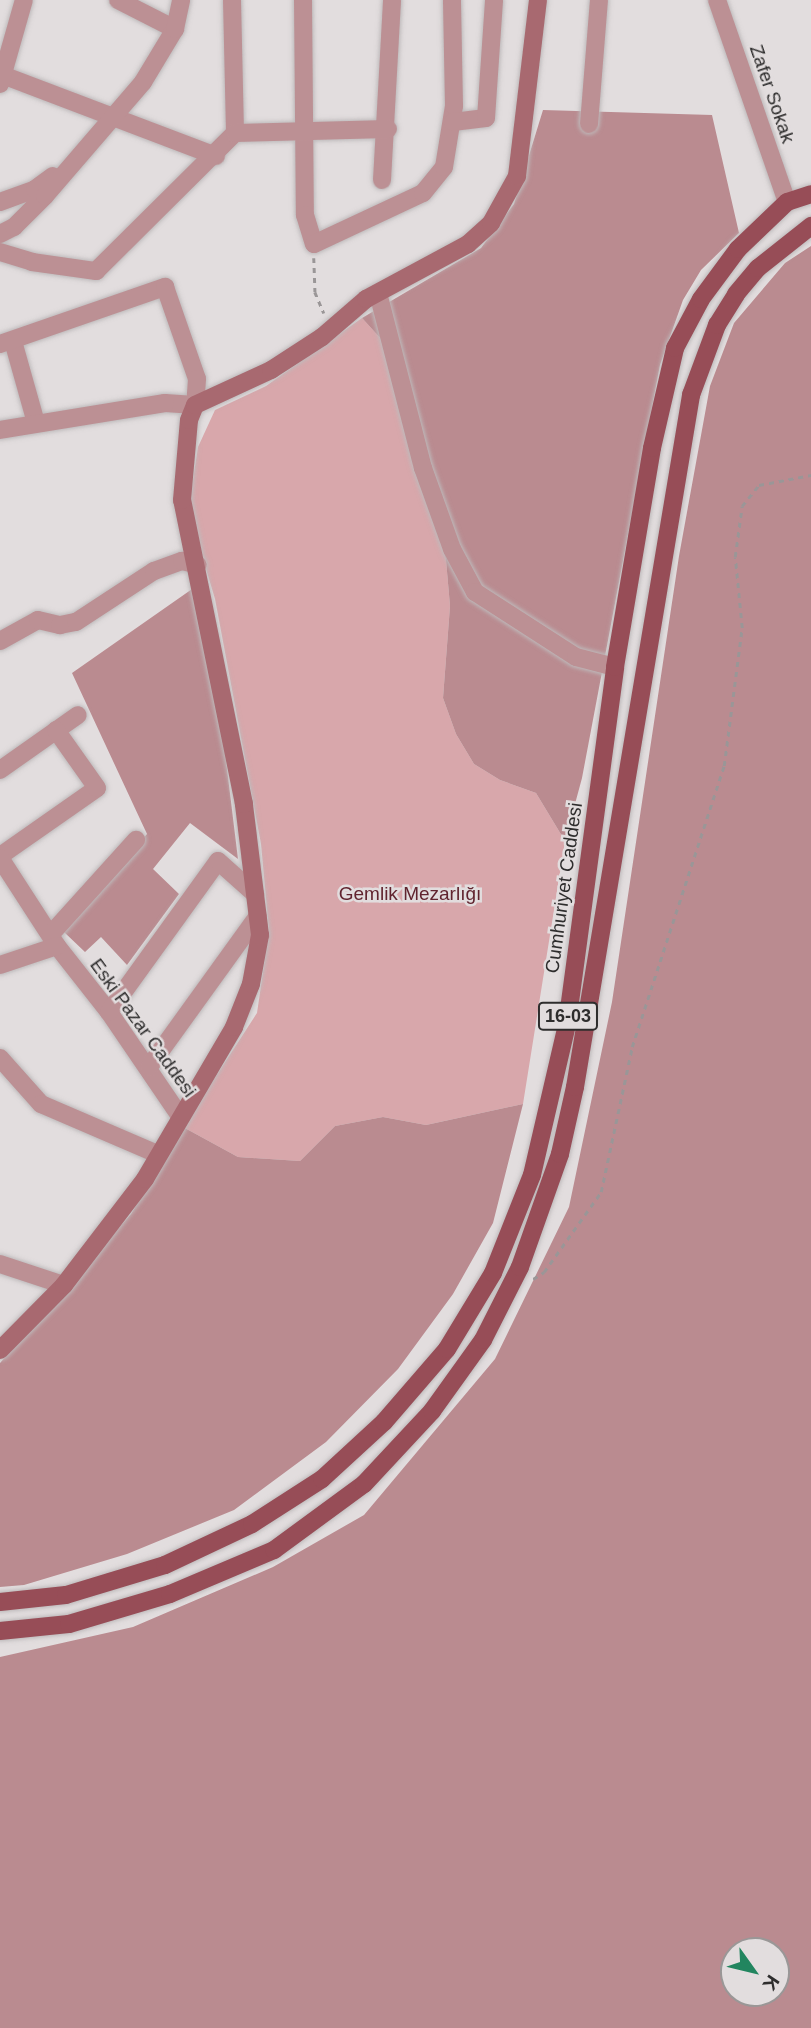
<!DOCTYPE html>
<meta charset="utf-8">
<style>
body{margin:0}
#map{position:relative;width:811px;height:2028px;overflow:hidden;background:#e2ddde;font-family:Helvetica,sans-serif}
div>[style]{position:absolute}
.green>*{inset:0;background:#d8a7ab}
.forest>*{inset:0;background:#ba8b90}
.path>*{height:2.5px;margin-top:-1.25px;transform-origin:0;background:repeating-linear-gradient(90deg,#9a9697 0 5px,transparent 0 10px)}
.roads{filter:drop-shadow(0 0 2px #bebabb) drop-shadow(0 0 2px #bebabb)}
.street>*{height:18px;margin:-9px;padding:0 9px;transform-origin:9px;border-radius:9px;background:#bc9094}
.secondary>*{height:18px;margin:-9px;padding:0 9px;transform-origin:9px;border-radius:9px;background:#a86970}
.primary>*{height:18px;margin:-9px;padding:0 9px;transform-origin:9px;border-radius:9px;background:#974d57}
span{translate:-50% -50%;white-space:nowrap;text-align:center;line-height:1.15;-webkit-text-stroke:5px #e2ddde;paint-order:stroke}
.shield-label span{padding:2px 5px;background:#e2ddde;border:2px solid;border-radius:5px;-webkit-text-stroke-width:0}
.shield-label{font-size:18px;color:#2e2d2d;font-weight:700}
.street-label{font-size:19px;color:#2e2d2d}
.park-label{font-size:19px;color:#61242f}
.north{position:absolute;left:720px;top:1937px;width:70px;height:70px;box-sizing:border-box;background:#e2ddde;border:2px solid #9a9797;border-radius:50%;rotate:124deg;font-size:19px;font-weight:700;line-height:28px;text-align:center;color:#2e2d2d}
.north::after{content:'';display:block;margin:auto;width:24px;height:32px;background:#22855f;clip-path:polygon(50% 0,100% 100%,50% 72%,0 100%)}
</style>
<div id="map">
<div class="green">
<div style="clip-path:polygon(362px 318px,382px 340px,446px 560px,450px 606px,443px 698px,456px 734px,474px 764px,500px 780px,536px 793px,565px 841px,523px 1104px,426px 1125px,383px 1117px,335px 1126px,300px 1161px,238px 1157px,183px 1127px,257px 1013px,269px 931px,261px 844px,215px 599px,195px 532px,191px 493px,198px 447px,215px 410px,266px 386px)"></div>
</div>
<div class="forest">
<div style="clip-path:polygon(543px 110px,712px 115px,739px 233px,701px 270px,683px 300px,660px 365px,582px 778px,565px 841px,536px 793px,500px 780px,474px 764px,456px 734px,443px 698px,450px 606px,446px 560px,382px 340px,362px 318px,481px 248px,514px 204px)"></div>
<div style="clip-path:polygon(evenodd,811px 246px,811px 2028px,0 2028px,0 1657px,133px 1627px,273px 1567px,364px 1515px,495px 1359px,569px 1207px,612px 1002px,679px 556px,710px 386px,734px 323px,785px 263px,811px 246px,734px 1951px,776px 1951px,776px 1993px,734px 1993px,734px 1951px)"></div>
<div style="clip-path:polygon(195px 587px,223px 736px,238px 859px,190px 823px,153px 869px,179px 894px,127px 965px,101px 937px,85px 952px,64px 932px,147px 834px,72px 673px)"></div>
<div style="clip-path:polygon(523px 1104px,493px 1223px,453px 1294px,398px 1369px,326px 1442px,234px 1510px,127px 1554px,24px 1585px,0 1587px,0 1363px,131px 1214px,183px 1127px,238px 1157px,300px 1161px,335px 1126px,383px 1117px,426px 1125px)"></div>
</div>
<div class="path">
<div style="left:314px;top:258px;width:34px;rotate:88deg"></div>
<div style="left:315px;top:292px;width:23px;rotate:67deg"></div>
<div style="left:533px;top:1279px;width:13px;rotate:-32deg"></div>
<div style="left:544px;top:1272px;width:98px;rotate:-54.5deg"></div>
<div style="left:601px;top:1192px;width:148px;rotate:-77.9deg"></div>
<div style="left:632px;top:1047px;width:296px;rotate:-71.9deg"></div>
<div style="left:724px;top:766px;width:139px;rotate:-82.6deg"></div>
<div style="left:742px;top:628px;width:71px;rotate:-95.6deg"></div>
<div style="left:735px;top:557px;width:51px;rotate:-82.2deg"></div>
<div style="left:742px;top:506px;width:27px;rotate:-51deg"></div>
<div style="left:759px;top:485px;width:53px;rotate:-10.9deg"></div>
</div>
<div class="roads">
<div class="street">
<div style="left:118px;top:0;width:64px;rotate:27deg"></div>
<div style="left:232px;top:0;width:133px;rotate:88.7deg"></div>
<div style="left:303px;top:0;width:215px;rotate:89.5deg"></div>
<div style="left:305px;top:215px;width:30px;rotate:73deg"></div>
<div style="left:314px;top:244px;width:120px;rotate:-25.1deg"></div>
<div style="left:423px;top:193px;width:33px;rotate:-51deg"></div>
<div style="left:444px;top:167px;width:62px;rotate:-80.7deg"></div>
<div style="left:454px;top:106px;width:106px;rotate:-91.1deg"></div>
<div style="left:717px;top:0;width:214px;rotate:70.9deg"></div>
<div style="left:0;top:74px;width:231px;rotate:20.8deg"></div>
<div style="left:0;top:84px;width:87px;rotate:-74.1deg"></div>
<div style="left:453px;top:122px;width:33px;rotate:-7deg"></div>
<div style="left:486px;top:118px;width:118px;rotate:-86.1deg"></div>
<div style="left:589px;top:124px;width:124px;rotate:-85.4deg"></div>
<div style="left:382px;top:180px;width:180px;rotate:-86.8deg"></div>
<div style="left:0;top:202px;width:37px;rotate:-20deg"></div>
<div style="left:35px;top:189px;width:22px;rotate:-36deg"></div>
<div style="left:0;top:234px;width:16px;rotate:-27deg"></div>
<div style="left:14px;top:227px;width:44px;rotate:-45deg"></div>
<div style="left:45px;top:196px;width:150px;rotate:-49.3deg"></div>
<div style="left:143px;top:82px;width:62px;rotate:-58.9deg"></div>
<div style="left:175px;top:29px;width:30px;rotate:-78deg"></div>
<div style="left:0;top:252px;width:34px;rotate:17deg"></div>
<div style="left:32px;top:262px;width:65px;rotate:8deg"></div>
<div style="left:96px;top:271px;width:196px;rotate:-44.8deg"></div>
<div style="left:235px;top:133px;width:153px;rotate:-1.5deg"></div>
<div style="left:378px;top:293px;width:181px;rotate:75.6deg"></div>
<div style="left:423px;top:468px;width:86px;rotate:70.3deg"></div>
<div style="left:452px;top:549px;width:49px;rotate:61.9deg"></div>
<div style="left:475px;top:592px;width:120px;rotate:32.8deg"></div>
<div style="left:576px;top:657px;width:40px;rotate:14.4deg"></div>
<div style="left:13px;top:341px;width:85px;rotate:74.3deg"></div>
<div style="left:0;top:344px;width:175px;rotate:-19.1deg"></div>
<div style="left:165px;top:287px;width:97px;rotate:70.8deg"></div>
<div style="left:197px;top:379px;width:26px;rotate:94deg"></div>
<div style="left:195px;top:405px;width:30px;rotate:-176deg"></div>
<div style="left:165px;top:403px;width:167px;rotate:170.7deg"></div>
<div style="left:0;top:641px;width:43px;rotate:-28.9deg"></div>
<div style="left:38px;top:620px;width:23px;rotate:13deg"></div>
<div style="left:60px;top:625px;width:16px;rotate:-11deg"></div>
<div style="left:76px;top:622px;width:93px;rotate:-33.2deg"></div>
<div style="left:154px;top:571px;width:30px;rotate:-20deg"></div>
<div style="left:182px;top:561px;width:16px;rotate:14deg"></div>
<div style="left:0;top:770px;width:95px;rotate:-35.2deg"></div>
<div style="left:0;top:856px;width:118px;rotate:-35deg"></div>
<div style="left:97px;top:788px;width:71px;rotate:-125.3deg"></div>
<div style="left:0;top:858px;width:105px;rotate:57.1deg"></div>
<div style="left:57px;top:946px;width:84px;rotate:51.8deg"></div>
<div style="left:109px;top:1012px;width:126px;rotate:55.7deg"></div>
<div style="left:51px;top:934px;width:127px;rotate:-47.9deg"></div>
<div style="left:0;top:965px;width:60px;rotate:-18.4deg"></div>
<div style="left:109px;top:1012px;width:186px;rotate:-54.2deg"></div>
<div style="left:218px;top:861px;width:50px;rotate:41.7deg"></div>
<div style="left:0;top:1058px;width:62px;rotate:48.3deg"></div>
<div style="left:41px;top:1104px;width:126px;rotate:23.3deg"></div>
<div style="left:149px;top:1067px;width:186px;rotate:-54.2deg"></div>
<div style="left:0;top:1264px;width:67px;rotate:18.2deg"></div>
</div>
<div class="secondary">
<div style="left:0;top:1350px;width:91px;rotate:-45.4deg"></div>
<div style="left:64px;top:1285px;width:133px;rotate:-52.6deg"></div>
<div style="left:145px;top:1179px;width:176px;rotate:-59.6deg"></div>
<div style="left:234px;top:1027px;width:46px;rotate:-68.4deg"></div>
<div style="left:251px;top:984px;width:50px;rotate:-79.6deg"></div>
<div style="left:260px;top:935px;width:132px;rotate:-97deg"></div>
<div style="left:244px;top:804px;width:310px;rotate:-101.5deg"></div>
<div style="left:182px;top:500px;width:80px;rotate:-85deg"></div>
<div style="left:189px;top:420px;width:16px;rotate:-68deg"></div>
<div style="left:195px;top:405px;width:84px;rotate:-24.7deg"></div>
<div style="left:271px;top:370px;width:61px;rotate:-32.9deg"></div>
<div style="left:322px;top:337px;width:58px;rotate:-40.8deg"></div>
<div style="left:366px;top:299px;width:116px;rotate:-28.3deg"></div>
<div style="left:468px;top:244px;width:31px;rotate:-42deg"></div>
<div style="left:491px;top:223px;width:54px;rotate:-61deg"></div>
<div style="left:517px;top:176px;width:177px;rotate:-83.2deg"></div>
</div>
<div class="primary">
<div style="left:0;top:1602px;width:66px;rotate:-6.1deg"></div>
<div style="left:66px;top:1595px;width:103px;rotate:-16.9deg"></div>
<div style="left:165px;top:1565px;width:96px;rotate:-25.2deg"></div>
<div style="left:252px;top:1524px;width:83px;rotate:-32.7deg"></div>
<div style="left:322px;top:1479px;width:84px;rotate:-42.6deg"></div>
<div style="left:384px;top:1422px;width:96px;rotate:-49.2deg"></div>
<div style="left:447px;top:1349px;width:89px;rotate:-58.8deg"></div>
<div style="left:493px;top:1273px;width:105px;rotate:-68.3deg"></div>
<div style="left:532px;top:1175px;width:155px;rotate:-76.9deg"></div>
<div style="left:567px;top:1024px;width:360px;rotate:-82.3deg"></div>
<div style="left:615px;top:667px;width:222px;rotate:-80.4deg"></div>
<div style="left:652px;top:448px;width:103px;rotate:-77deg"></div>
<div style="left:675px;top:348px;width:55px;rotate:-62deg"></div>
<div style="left:701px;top:299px;width:62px;rotate:-53.5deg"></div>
<div style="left:738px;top:249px;width:68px;rotate:-43.8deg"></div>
<div style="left:787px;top:202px;width:25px;rotate:-18deg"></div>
<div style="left:0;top:1631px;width:69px;rotate:-5.8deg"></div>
<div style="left:69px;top:1624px;width:105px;rotate:-16.5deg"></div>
<div style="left:170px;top:1594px;width:113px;rotate:-22.9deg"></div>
<div style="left:274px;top:1550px;width:112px;rotate:-36.3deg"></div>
<div style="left:364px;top:1484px;width:100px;rotate:-47deg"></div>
<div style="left:432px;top:1411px;width:87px;rotate:-54.3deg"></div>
<div style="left:483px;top:1340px;width:82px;rotate:-63.1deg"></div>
<div style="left:520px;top:1267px;width:120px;rotate:-70.5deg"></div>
<div style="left:560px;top:1154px;width:69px;rotate:-77.4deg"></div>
<div style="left:575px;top:1087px;width:702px;rotate:-80.48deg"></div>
<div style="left:691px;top:395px;width:75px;rotate:-69.6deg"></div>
<div style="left:717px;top:325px;width:36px;rotate:-58deg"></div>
<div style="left:736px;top:294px;width:34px;rotate:-50deg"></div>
<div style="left:758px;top:268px;width:68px;rotate:-38.4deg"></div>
</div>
</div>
<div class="shield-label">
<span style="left:568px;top:1016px">16-03</span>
</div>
<div class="street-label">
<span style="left:772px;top:94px;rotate:71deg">Zafer Sokak</span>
<span style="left:564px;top:888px;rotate:-82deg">Cumhuriyet Caddesi</span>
<span style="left:143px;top:1028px;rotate:54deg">Eski Pazar Caddesi</span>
</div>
<div class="park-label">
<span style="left:410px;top:894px">Gemlik Mezarlığı</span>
</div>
<div class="north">K</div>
</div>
